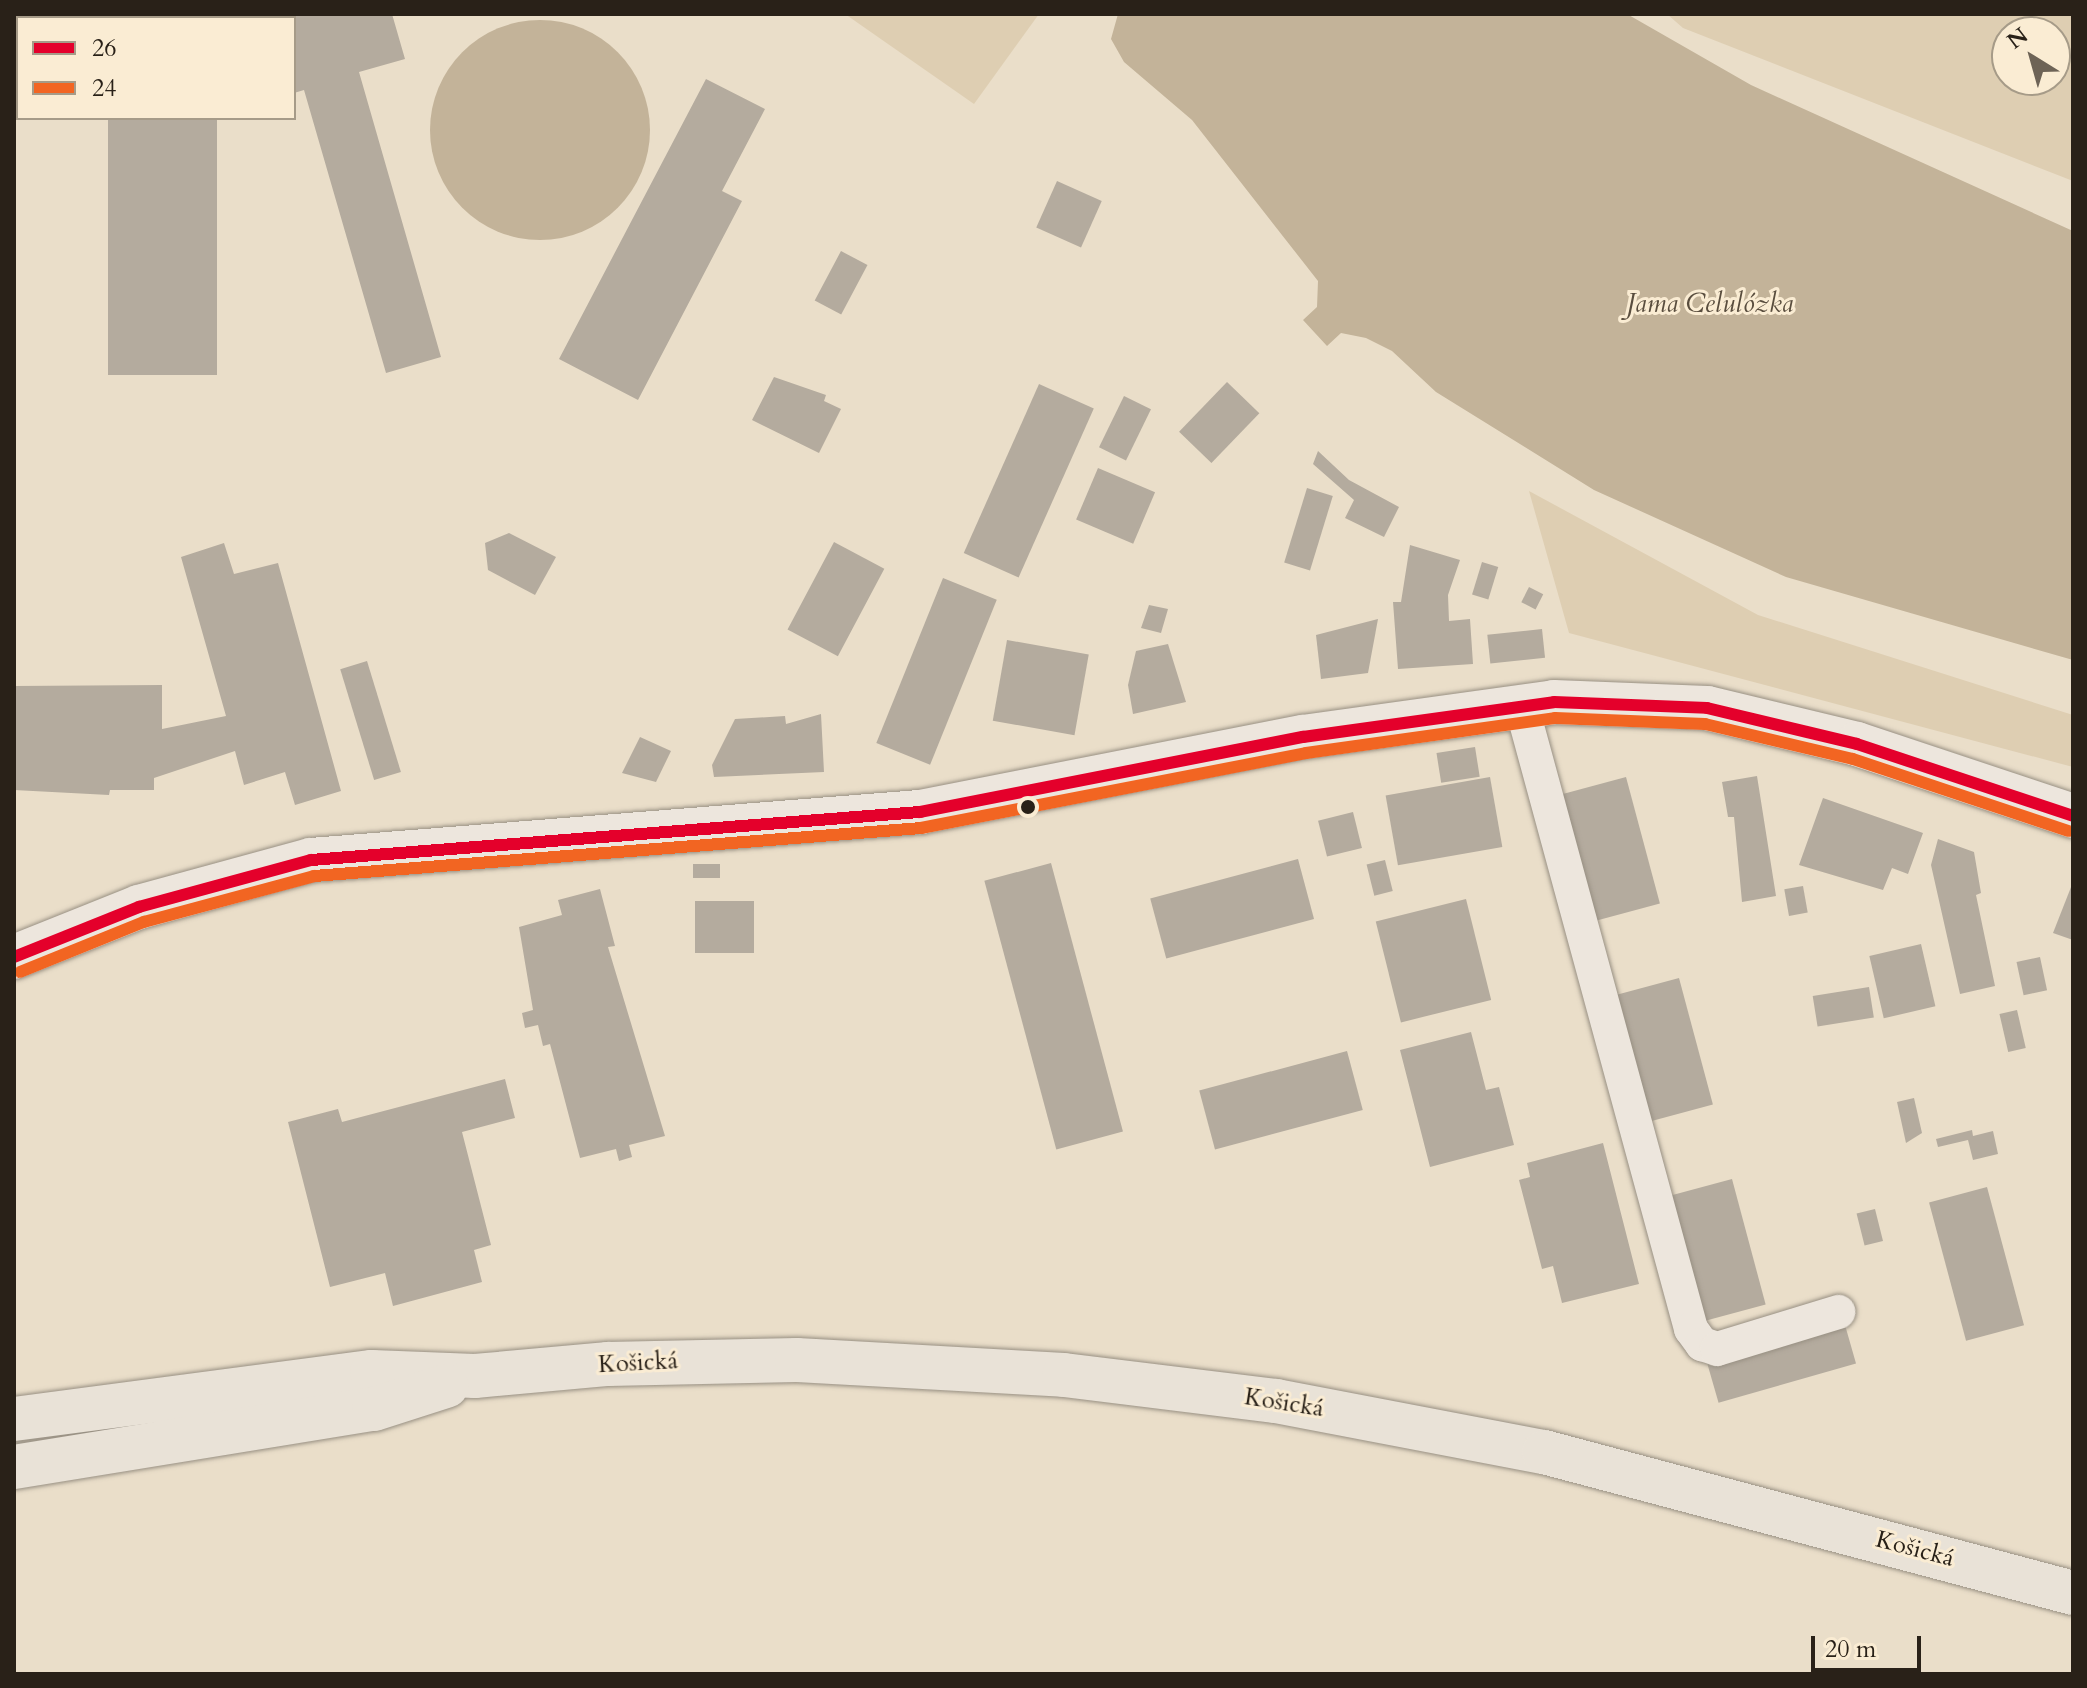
<!DOCTYPE html>
<meta charset="utf-8">
<style>
body{margin:0}
#map{position:relative;width:2087px;height:1688px;overflow:hidden;background:#eadec9;font-family:Cardo,serif}
div>[style]{position:absolute}
.green>*{inset:0;background:#deceb2}
.water>*{inset:0;background:#c3b399}
.round{border-radius:50%}
.building>*{inset:0;background:#b4ab9e;transform-origin:0 0}
.roads{filter:drop-shadow(0 0 2px #989083) drop-shadow(0 0 2px #989083)}
.minor>*{height:34px;margin:-17px;padding:0 17px;transform-origin:17px;border-radius:17px;background:#ede6dd}
.tertiary>*{height:44px;margin:-22px;padding:0 22px;transform-origin:22px;border-radius:22px;background:#ede6dd}
.primary>*{height:44px;margin:-22px;padding:0 22px;transform-origin:22px;border-radius:22px;background:#e9e2d7}
.bus-1>*{height:12px;margin:-6px;padding:0 6px;transform-origin:6px;border-radius:6px;background:#e4002b}
.bus-2>*{height:12px;margin:-6px;padding:0 6px;transform-origin:6px;border-radius:6px;background:#f26522}
.dots>*{width:22px;height:22px;translate:-50% -50%;box-sizing:border-box;border:4px solid #faecd3;border-radius:50%}
span{translate:-50% -50%;white-space:nowrap;text-align:center;line-height:1.15;-webkit-text-stroke:6px #faecd3;paint-order:stroke}
.street-label{font-size:24px;color:#292118}
.water-label{font-size:26px;color:#594d3e;font-style:italic}
.frame{position:absolute;inset:0;border:16px solid #292118;pointer-events:none}
.legend{position:absolute;left:16px;top:16px;width:280px;height:104px;box-sizing:border-box;background:#faecd3;border:2px solid #a69b88;margin:0;padding:10px 14px;list-style:none;font-size:24px;color:#292118}
.legend li{display:flex;align-items:center;gap:16px;height:40px}
.legend b{width:40px;border:2px solid #a69b88}
.north{position:absolute;left:1991px;top:16px;width:80px;height:80px;box-sizing:border-box;background:#faecd3;border:2px solid #a69b88;border-radius:50%;rotate:323deg;font-size:22px;font-weight:700;line-height:32px;text-align:center;color:#292118}
.north::after{content:'';display:block;margin:auto;width:28px;height:36px;background:#6d6356;clip-path:polygon(50% 0,100% 100%,50% 72%,0 100%)}
.scale{position:absolute;left:1811px;top:1636px;width:110px;height:36px;box-sizing:border-box;border:4px solid #292118;border-top:0;padding-left:10px;font-size:24px;line-height:28px;white-space:nowrap;color:#292118;-webkit-text-stroke:6px #faecd3;paint-order:stroke}
</style>
<div id="map">
<div class="green">
<div style="clip-path:polygon(845px 14px,1039px 14px,974px 104px)"></div>
<div style="clip-path:polygon(evenodd,1667px 14px,2073px 14px,2073px 181px,1683px 28px,1667px 14px,2007px 32px,2055px 32px,2055px 80px,2007px 80px,2007px 32px)"></div>
<div style="clip-path:polygon(1529px 491px,1758px 615px,2073px 715px,2073px 767px,1569px 633px)"></div>
</div>
<div class="water">
<div style="clip-path:polygon(1118px 14px,1627px 14px,1751px 85px,2073px 231px,2073px 660px,1786px 577px,1594px 490px,1436px 392px,1392px 351px,1366px 338px,1341px 333px,1327px 346px,1303px 320px,1317px 307px,1318px 281px,1192px 120px,1124px 62px,1111px 39px)"></div>
<div class="round" style="left:430px;top:20px;width:220px;height:220px"></div>
</div>
<div class="building">
<div style="clip-path:polygon(135px 14px,392px 14px,405px 59px,359px 72px,441px 357px,386px 373px,304px 90px,294px 93px,294px 18px,124px 18px)"></div>
<div style="clip-path:polygon(706px 79px,765px 109px,722px 191px,742px 201px,638px 400px,559px 359px)"></div>
<div style="left:108px;top:118px;width:109px;height:257px"></div>
<div style="left:1057px;top:181px;width:49px;height:51px;rotate:24deg"></div>
<div style="left:841px;top:251px;width:30px;height:56px;rotate:28deg"></div>
<div style="clip-path:polygon(774px 377px,826px 395px,824px 401px,841px 409px,819px 453px,752px 420px)"></div>
<div style="left:1227px;top:382px;width:45px;height:69px;rotate:44deg"></div>
<div style="left:1039px;top:384px;width:60px;height:185px;rotate:24deg"></div>
<div style="left:1124px;top:396px;width:30px;height:57px;rotate:26deg"></div>
<div style="clip-path:polygon(1318px 451px,1349px 480px,1399px 507px,1384px 537px,1345px 518px,1354px 500px,1313px 464px)"></div>
<div style="left:1098px;top:468px;width:62px;height:56px;rotate:23deg"></div>
<div style="left:1307px;top:488px;width:27px;height:78px;rotate:17deg"></div>
<div style="clip-path:polygon(509px 533px,556px 557px,535px 595px,488px 570px,485px 543px)"></div>
<div style="left:834px;top:542px;width:57px;height:99px;rotate:28deg"></div>
<div style="clip-path:polygon(224px 543px,234px 574px,278px 563px,341px 791px,295px 805px,285px 772px,244px 785px,235px 751px,154px 778px,154px 790px,110px 790px,109px 795px,14px 790px,14px 686px,162px 685px,162px 729px,226px 716px,181px 557px)"></div>
<div style="clip-path:polygon(1410px 545px,1460px 560px,1448px 595px,1449px 621px,1470px 619px,1473px 664px,1398px 669px,1393px 602px,1401px 602px)"></div>
<div style="left:1482px;top:562px;width:17px;height:34px;rotate:17deg"></div>
<div style="left:943px;top:578px;width:58px;height:178px;rotate:22deg"></div>
<div style="left:1529px;top:587px;width:16px;height:17px;rotate:27deg"></div>
<div style="clip-path:polygon(1149px 605px,1168px 609px,1161px 633px,1141px 628px)"></div>
<div style="clip-path:polygon(1378px 619px,1368px 673px,1321px 679px,1316px 635px)"></div>
<div style="left:1542px;top:629px;width:29px;height:55px;rotate:84deg"></div>
<div style="left:1007px;top:640px;width:83px;height:82px;rotate:10deg"></div>
<div style="clip-path:polygon(1168px 644px,1186px 702px,1133px 714px,1128px 685px,1136px 651px)"></div>
<div style="left:367px;top:661px;width:116px;height:28px;rotate:73deg"></div>
<div style="clip-path:polygon(821px 714px,824px 772px,714px 777px,712px 765px,735px 719px,785px 716px,786px 724px)"></div>
<div style="clip-path:polygon(640px 737px,671px 751px,656px 782px,622px 773px)"></div>
<div style="left:1475px;top:747px;width:30px;height:39px;rotate:81deg"></div>
<div style="clip-path:polygon(1757px 776px,1776px 896px,1742px 902px,1734px 817px,1728px 817px,1722px 782px)"></div>
<div style="left:1490px;top:777px;width:71px;height:106px;rotate:80deg"></div>
<div style="left:1626px;top:777px;width:131px;height:74px;rotate:75deg"></div>
<div style="clip-path:polygon(1823px 798px,1923px 833px,1908px 874px,1892px 868px,1883px 890px,1799px 865px)"></div>
<div style="left:1353px;top:812px;width:37px;height:36px;rotate:76deg"></div>
<div style="clip-path:polygon(1938px 839px,1974px 852px,1981px 893px,1976px 895px,1995px 986px,1960px 994px,1931px 865px)"></div>
<div style="left:1298px;top:859px;width:62px;height:153px;rotate:75deg"></div>
<div style="left:1385px;top:860px;width:32px;height:19px;rotate:76deg"></div>
<div style="left:1051px;top:863px;width:278px;height:69px;rotate:75deg"></div>
<div style="left:720px;top:864px;width:14px;height:27px;rotate:90deg"></div>
<div style="clip-path:polygon(2073px 882px,2073px 940px,2053px 933px)"></div>
<div style="left:1803px;top:886px;width:27px;height:19px;rotate:80deg"></div>
<div style="clip-path:polygon(600px 889px,615px 946px,608px 947px,665px 1136px,629px 1145px,632px 1157px,619px 1161px,616px 1149px,580px 1158px,550px 1044px,543px 1046px,538px 1025px,525px 1028px,522px 1013px,533px 1010px,519px 927px,562px 915px,558px 900px)"></div>
<div style="left:1466px;top:899px;width:104px;height:93px;rotate:76deg"></div>
<div style="left:754px;top:901px;width:52px;height:59px;rotate:90deg"></div>
<div style="left:1921px;top:944px;width:64px;height:53px;rotate:77deg"></div>
<div style="left:2040px;top:957px;width:34px;height:24px;rotate:78deg"></div>
<div style="left:1679px;top:978px;width:131px;height:73px;rotate:75deg"></div>
<div style="left:1869px;top:987px;width:31px;height:57px;rotate:81deg"></div>
<div style="left:2017px;top:1010px;width:39px;height:18px;rotate:77deg"></div>
<div style="clip-path:polygon(1471px 1032px,1486px 1090px,1499px 1087px,1514px 1145px,1430px 1167px,1400px 1050px)"></div>
<div style="left:1347px;top:1051px;width:61px;height:153px;rotate:75deg"></div>
<div style="clip-path:polygon(505px 1079px,515px 1118px,462px 1132px,491px 1245px,474px 1250px,482px 1282px,393px 1306px,385px 1273px,330px 1287px,288px 1122px,338px 1109px,342px 1122px)"></div>
<div style="clip-path:polygon(1914px 1098px,1922px 1133px,1906px 1143px,1897px 1102px)"></div>
<div style="clip-path:polygon(1972px 1130px,1973px 1136px,1993px 1131px,1998px 1154px,1973px 1160px,1968px 1140px,1938px 1147px,1936px 1139px)"></div>
<div style="clip-path:polygon(1603px 1143px,1639px 1284px,1562px 1303px,1553px 1266px,1542px 1269px,1519px 1180px,1530px 1177px,1527px 1163px)"></div>
<div style="left:1732px;top:1179px;width:130px;height:73px;rotate:75deg"></div>
<div style="left:1987px;top:1187px;width:143px;height:60px;rotate:75deg"></div>
<div style="left:1875px;top:1209px;width:33px;height:19px;rotate:76deg"></div>
<div style="left:1845px;top:1325px;width:40px;height:143px;rotate:74deg"></div>
</div>
<div class="roads">
<div class="minor">
<div style="left:1521px;top:704px;width:648px;rotate:74.78deg"></div>
<div style="left:1691px;top:1329px;width:19px;rotate:54deg"></div>
<div style="left:1702px;top:1344px;width:16px;rotate:18deg"></div>
<div style="left:1717px;top:1349px;width:127px;rotate:-17deg"></div>
</div>
<div class="tertiary">
<div style="left:14px;top:957px;width:135px;rotate:-21.8deg"></div>
<div style="left:139px;top:907px;width:178px;rotate:-15.3deg"></div>
<div style="left:311px;top:860px;width:611px;rotate:-4.51deg"></div>
<div style="left:920px;top:812px;width:390px;rotate:-11.1deg"></div>
<div style="left:1303px;top:737px;width:253px;rotate:-7.9deg"></div>
<div style="left:1554px;top:702px;width:153px;rotate:2.2deg"></div>
<div style="left:1707px;top:708px;width:154px;rotate:13.5deg"></div>
<div style="left:1857px;top:744px;width:228px;rotate:18.4deg"></div>
</div>
<div class="primary">
<div style="left:14px;top:1419px;width:361px;rotate:-7.5deg"></div>
<div style="left:372px;top:1372px;width:103px;rotate:2.2deg"></div>
<div style="left:475px;top:1376px;width:134px;rotate:-5.2deg"></div>
<div style="left:608px;top:1364px;width:189px;rotate:-1.2deg"></div>
<div style="left:797px;top:1360px;width:267px;rotate:3.2deg"></div>
<div style="left:1064px;top:1375px;width:214px;rotate:7deg"></div>
<div style="left:1276px;top:1401px;width:273px;rotate:10.8deg"></div>
<div style="left:1544px;top:1452px;width:547px;rotate:14.92deg"></div>
<div style="left:14px;top:1467px;width:365px;rotate:-9.2deg"></div>
<div style="left:374px;top:1409px;width:76px;rotate:-17.7deg"></div>
</div>
</div>
<div class="bus-1">
<div style="left:14px;top:957px;width:135px;rotate:-21.8deg"></div>
<div style="left:139px;top:907px;width:178px;rotate:-15.3deg"></div>
<div style="left:311px;top:860px;width:611px;rotate:-4.51deg"></div>
<div style="left:920px;top:812px;width:390px;rotate:-11.1deg"></div>
<div style="left:1303px;top:737px;width:253px;rotate:-7.9deg"></div>
<div style="left:1554px;top:702px;width:153px;rotate:2.2deg"></div>
<div style="left:1707px;top:708px;width:154px;rotate:13.5deg"></div>
<div style="left:1857px;top:744px;width:228px;rotate:18.4deg"></div>
</div>
<div class="bus-2">
<div style="left:20px;top:972px;width:134px;rotate:-22deg"></div>
<div style="left:144px;top:922px;width:176px;rotate:-15.1deg"></div>
<div style="left:314px;top:876px;width:609px;rotate:-4.52deg"></div>
<div style="left:921px;top:828px;width:392px;rotate:-11deg"></div>
<div style="left:1306px;top:753px;width:251px;rotate:-8deg"></div>
<div style="left:1555px;top:718px;width:150px;rotate:2.3deg"></div>
<div style="left:1705px;top:724px;width:152px;rotate:13.3deg"></div>
<div style="left:1853px;top:759px;width:227px;rotate:18.5deg"></div>
</div>
<div class="dots">
<div style="left:1028px;top:807px;background:#292118"></div>
</div>
<div class="street-label">
<span style="left:638px;top:1363px;rotate:-3deg">Košická</span>
<span style="left:1284px;top:1403px;rotate:9deg">Košická</span>
<span style="left:1915px;top:1549px;rotate:15deg">Košická</span>
</div>
<div class="water-label">
<span style="left:1710px;top:304px">Jama Celulózka</span>
</div>
<div class="frame"></div>
<ul class="legend">
<li><b style="height:10px;background:#e4002b"></b>26</li>
<li><b style="height:10px;background:#f26522"></b>24</li>
</ul>
<div class="north">N</div>
<div class="scale">20 m</div>
</div>
